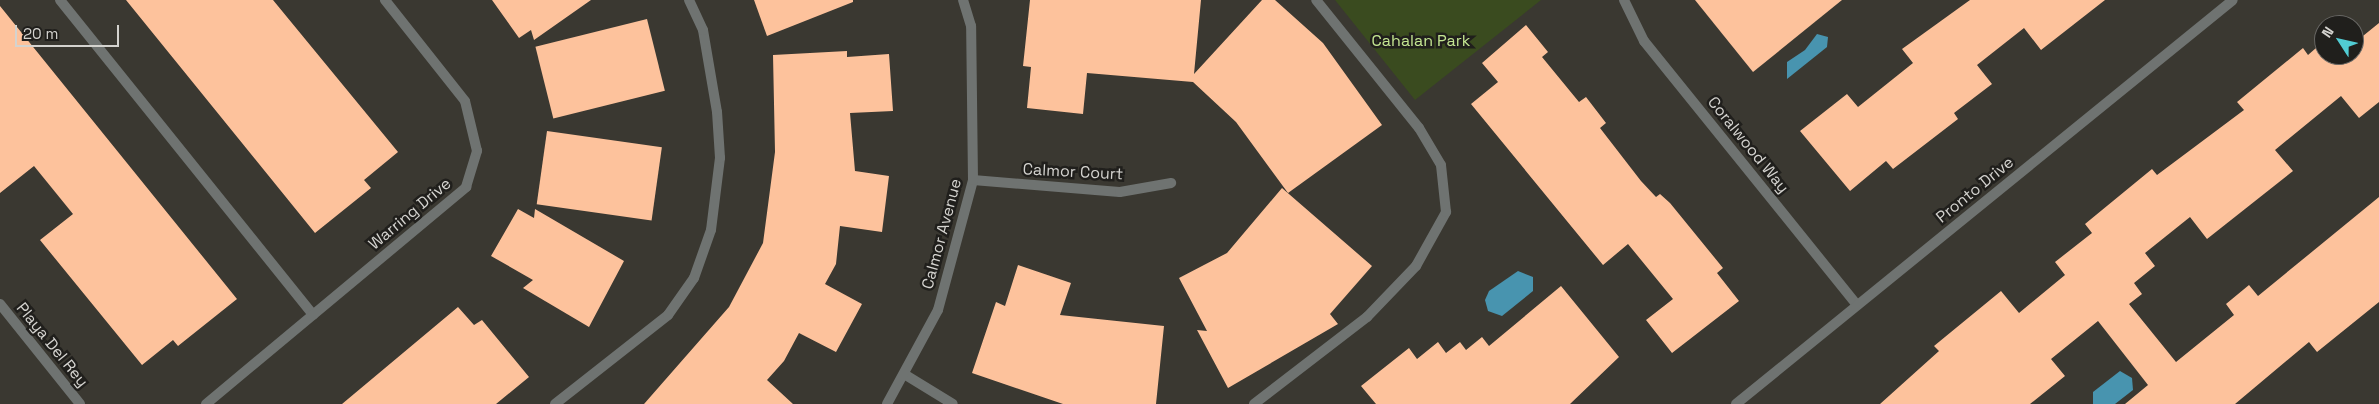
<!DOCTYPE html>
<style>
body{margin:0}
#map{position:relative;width:2379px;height:404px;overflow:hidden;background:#3a3831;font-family:"Space Grotesk",sans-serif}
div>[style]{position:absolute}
.green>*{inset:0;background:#3a4b1f}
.water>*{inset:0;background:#4894af}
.building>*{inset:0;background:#fdc29c;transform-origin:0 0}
.service>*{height:10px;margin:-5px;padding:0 5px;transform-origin:5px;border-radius:5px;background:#6f7371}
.minor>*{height:10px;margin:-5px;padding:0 5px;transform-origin:5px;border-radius:5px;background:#6f7371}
span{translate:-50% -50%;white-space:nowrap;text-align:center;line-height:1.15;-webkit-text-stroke:5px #201f1c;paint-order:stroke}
.park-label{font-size:16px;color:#c4e692}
.street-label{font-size:16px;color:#d4d3cf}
.north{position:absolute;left:2314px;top:15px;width:50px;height:50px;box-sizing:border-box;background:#201f1c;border:1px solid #686764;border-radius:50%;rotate:305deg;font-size:14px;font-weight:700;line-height:20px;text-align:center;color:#d4d3cf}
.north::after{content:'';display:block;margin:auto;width:18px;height:22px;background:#51ccd3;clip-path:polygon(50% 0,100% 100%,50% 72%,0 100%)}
.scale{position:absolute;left:15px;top:25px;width:104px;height:22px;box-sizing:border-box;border:2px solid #d4d3cf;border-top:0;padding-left:6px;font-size:15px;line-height:18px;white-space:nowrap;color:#d4d3cf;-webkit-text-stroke:4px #201f1c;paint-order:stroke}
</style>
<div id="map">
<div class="green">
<div style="clip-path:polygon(1335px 0,1541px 0,1415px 100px)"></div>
</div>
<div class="water">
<div style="clip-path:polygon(1817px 34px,1828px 37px,1827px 47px,1787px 79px,1787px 62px,1805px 50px)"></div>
<div style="clip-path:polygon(1518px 271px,1533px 277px,1533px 291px,1502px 316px,1488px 311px,1485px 300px,1489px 291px)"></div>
<div style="clip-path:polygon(2120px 371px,2132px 378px,2133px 390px,2115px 404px,2093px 404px,2093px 392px)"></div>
</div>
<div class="building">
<div style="clip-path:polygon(126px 0,273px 0,398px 152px,364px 180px,371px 188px,315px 233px)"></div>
<div style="clip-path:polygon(492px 0,591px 0,534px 40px,531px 30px,519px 38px)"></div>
<div style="clip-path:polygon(754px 0,853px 0,853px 2px,767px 36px)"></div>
<div style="clip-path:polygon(1030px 0,1201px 0,1194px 74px,1262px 0,1275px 0,1323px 43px,1382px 125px,1288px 193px,1236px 122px,1193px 82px,1087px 73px,1083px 114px,1027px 108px,1031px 67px,1023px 66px)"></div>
<div style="clip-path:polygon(1695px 0,1842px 0,1753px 72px)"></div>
<div style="clip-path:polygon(1970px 0,2105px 0,2041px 50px,2024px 28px,1977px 65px,1992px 84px,1954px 113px,1958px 119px,1893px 169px,1886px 161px,1850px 191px,1800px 131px,1847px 94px,1858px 107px,1913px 63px,1902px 49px)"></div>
<div style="clip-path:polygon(0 6px,237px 299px,178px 346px,173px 340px,142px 365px,40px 240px,73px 214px,34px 166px,0 193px)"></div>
<div style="left:647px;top:19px;width:74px;height:115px;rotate:76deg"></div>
<div style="clip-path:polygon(2379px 23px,2379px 102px,2359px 118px,2341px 96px,2275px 150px,2293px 171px,2207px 239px,2190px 217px,2145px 253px,2155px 266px,2134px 283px,2142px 294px,2129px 304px,2176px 362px,2234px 315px,2226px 304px,2249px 285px,2258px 296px,2379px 197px,2379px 302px,2317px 352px,2309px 342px,2235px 404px,2125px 404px,2148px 385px,2098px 321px,2051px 359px,2065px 376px,2030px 404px,1880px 404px,1939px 351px,1934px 346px,2001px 291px,2019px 313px,2065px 275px,2055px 262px,2092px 233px,2085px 224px,2152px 169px,2157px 175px,2244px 110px,2237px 102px,2303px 48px,2308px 55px,2324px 41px,2324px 55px,2354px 55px,2354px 35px,2358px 40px)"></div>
<div style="clip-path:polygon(1526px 25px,1548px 52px,1542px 57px,1579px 102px,1586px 97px,1606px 123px,1600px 128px,1641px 181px,1656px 197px,1660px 194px,1670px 203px,1723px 268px,1717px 273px,1739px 301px,1672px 353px,1646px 320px,1673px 299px,1628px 244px,1603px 265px,1471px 104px,1498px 82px,1482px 63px)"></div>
<div style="clip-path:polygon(847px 51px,847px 57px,889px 54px,893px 111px,850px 113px,855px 171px,889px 176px,882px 232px,840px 226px,836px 264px,825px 284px,862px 304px,836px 352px,799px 333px,784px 361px,767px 380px,793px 404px,644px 404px,729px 307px,763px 243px,775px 152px,773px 55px)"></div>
<div style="left:547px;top:131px;width:116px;height:74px;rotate:8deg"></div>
<div style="clip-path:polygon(1282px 188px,1372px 266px,1330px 314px,1338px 324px,1228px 388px,1197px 330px,1207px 331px,1179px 278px,1227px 253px)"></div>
<div style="clip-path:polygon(518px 209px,534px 218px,535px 209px,624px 261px,589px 327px,523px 288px,533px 280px,491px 256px)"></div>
<div style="clip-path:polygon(1018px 265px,1071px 283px,1060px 315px,1164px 326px,1156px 404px,1063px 404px,972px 373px,996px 302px,1005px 306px)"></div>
<div style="clip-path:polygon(1561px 286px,1619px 357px,1570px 404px,1376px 404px,1361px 386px,1409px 348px,1417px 359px,1438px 342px,1446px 353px,1460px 342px,1466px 350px,1482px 337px,1489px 346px)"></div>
<div style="clip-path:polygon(458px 307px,474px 325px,482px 320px,529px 377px,496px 404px,342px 404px)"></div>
</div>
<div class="service">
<div style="left:60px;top:0;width:404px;rotate:51.2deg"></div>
<div style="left:904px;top:374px;width:57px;rotate:31.5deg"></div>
<div style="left:555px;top:404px;width:144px;rotate:-38.2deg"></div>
<div style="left:668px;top:315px;width:45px;rotate:-54.9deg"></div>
<div style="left:694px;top:278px;width:51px;rotate:-70.5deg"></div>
<div style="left:711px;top:230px;width:73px;rotate:-82.9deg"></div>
<div style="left:720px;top:158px;width:46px;rotate:-93.7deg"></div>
<div style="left:717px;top:112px;width:83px;rotate:-99.7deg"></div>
<div style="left:703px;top:30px;width:33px;rotate:-115deg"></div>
<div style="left:1254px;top:404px;width:143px;rotate:-37.6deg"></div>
<div style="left:1367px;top:317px;width:71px;rotate:-46.1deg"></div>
<div style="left:1416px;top:266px;width:62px;rotate:-60.9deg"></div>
<div style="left:1446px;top:212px;width:47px;rotate:-96.1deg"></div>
<div style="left:1441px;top:165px;width:43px;rotate:-120.7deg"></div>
<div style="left:1419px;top:128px;width:164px;rotate:-128.8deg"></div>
</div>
<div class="minor">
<div style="left:1624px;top:0;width:46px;rotate:64deg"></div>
<div style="left:1644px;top:41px;width:339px;rotate:51.1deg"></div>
<div style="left:973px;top:180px;width:147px;rotate:4.7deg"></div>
<div style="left:1120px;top:192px;width:52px;rotate:-10deg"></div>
<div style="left:0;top:304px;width:128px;rotate:51.3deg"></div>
<div style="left:206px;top:404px;width:339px;rotate:-39.8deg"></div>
<div style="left:466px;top:187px;width:38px;rotate:-73deg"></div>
<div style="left:477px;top:151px;width:51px;rotate:-103.5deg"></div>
<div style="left:465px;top:101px;width:129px;rotate:-128.4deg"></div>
<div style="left:887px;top:404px;width:107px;rotate:-61.5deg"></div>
<div style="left:938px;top:310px;width:135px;rotate:-74.9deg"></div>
<div style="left:973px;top:180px;width:154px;rotate:-90.7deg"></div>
<div style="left:971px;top:26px;width:27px;rotate:-107deg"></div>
<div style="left:1736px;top:404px;width:640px;rotate:-39.11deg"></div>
</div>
<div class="park-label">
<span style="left:1421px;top:41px">Cahalan Park</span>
</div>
<div class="street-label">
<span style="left:1748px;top:145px;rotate:51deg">Coralwood Way</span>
<span style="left:1073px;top:172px;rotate:3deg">Calmor Court</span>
<span style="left:1975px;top:190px;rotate:-39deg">Pronto Drive</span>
<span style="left:410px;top:214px;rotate:-40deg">Warring Drive</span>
<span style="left:942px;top:234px;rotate:-75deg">Calmor Avenue</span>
<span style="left:52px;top:345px;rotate:51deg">Playa Del Rey</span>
</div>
<div class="north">N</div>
<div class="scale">20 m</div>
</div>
